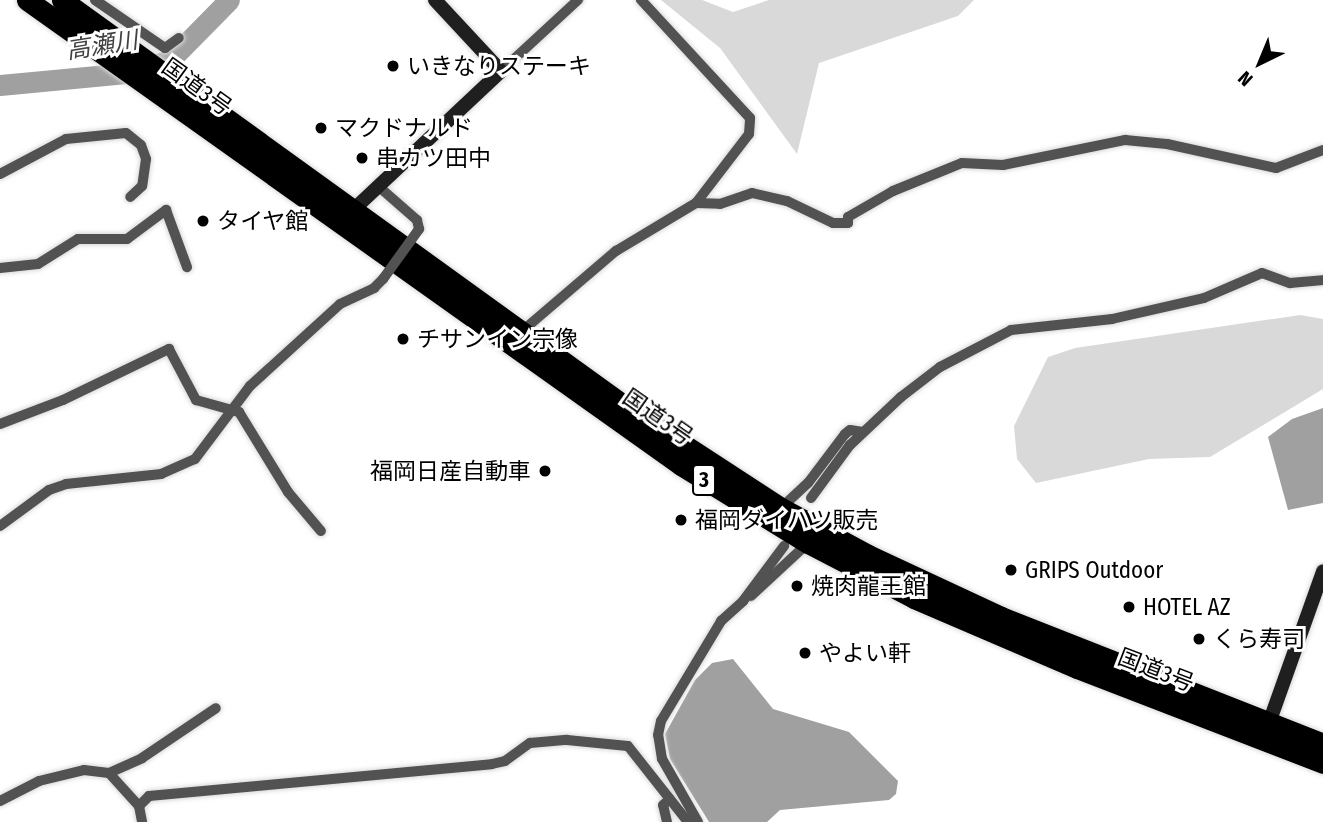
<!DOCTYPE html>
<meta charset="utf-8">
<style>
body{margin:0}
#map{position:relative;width:1323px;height:822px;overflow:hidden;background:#fff;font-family:"Fira Sans Condensed","Noto Sans JP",sans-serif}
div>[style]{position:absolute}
.green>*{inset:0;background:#d9d9d9}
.water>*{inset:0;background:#a0a0a0}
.river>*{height:21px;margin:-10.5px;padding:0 10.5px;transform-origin:10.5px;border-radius:10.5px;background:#a0a0a0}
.roads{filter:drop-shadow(0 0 2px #dbdbdb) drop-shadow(0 0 2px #dbdbdb)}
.street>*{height:10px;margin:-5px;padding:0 5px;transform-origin:5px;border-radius:5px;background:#525252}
.secondary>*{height:14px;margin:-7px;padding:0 7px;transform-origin:7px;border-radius:7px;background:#1f1f1f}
.highway>*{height:21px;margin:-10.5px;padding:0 10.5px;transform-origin:10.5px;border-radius:10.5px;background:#000}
.street-bridge>*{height:10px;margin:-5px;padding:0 5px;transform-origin:5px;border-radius:5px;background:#525252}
.dots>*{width:19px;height:19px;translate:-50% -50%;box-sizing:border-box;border:4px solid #fff;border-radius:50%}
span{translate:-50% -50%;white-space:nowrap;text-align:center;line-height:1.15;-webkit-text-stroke:6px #fff;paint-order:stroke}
.shield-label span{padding:2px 5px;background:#fff;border:2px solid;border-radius:5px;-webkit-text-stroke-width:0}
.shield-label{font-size:21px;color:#000;font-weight:700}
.poi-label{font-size:23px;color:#000}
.left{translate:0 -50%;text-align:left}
.right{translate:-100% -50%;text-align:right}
.street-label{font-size:23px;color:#000}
.water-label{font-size:24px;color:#414141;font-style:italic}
.north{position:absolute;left:1225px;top:28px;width:70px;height:70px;-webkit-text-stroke:5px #fff;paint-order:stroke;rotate:223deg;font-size:19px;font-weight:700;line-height:28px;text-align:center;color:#000}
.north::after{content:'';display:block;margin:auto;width:24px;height:32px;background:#000;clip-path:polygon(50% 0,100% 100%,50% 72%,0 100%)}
</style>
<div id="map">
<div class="green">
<div style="clip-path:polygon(661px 0,702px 0,733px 12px,769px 0,974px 0,958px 16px,819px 63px,797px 154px,720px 48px)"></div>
<div style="clip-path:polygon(1300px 315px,1323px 319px,1323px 389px,1210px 457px,1149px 459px,1036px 483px,1017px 459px,1014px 426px,1048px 357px,1075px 348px)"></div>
</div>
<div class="water">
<div style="clip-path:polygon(1323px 408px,1323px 503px,1288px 510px,1268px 437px,1292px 419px)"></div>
<div style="clip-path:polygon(733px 659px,773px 709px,849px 732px,898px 781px,896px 794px,889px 800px,780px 810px,767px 822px,709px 822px,670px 759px,665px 734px,695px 680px,712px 663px)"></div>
</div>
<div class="river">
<div style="left:0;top:85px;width:129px;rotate:-5.4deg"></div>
<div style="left:128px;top:73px;width:44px;rotate:-17.2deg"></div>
<div style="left:170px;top:60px;width:84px;rotate:-45.5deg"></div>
</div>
<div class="roads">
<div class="street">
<div style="left:95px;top:0;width:85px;rotate:34.4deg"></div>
<div style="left:165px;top:48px;width:17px;rotate:-36deg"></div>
<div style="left:501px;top:71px;width:105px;rotate:-42.7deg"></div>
<div style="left:0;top:174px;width:75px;rotate:-27.9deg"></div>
<div style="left:66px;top:139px;width:60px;rotate:-5.7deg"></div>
<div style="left:126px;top:133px;width:19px;rotate:39deg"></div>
<div style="left:141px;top:145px;width:15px;rotate:70deg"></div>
<div style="left:146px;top:159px;width:27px;rotate:98deg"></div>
<div style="left:142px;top:186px;width:16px;rotate:137deg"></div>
<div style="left:378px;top:186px;width:52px;rotate:41.1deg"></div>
<div style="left:417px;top:220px;width:9px;rotate:77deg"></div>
<div style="left:696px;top:203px;width:24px;rotate:2deg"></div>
<div style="left:720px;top:204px;width:34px;rotate:-19deg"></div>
<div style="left:752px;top:193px;width:36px;rotate:13deg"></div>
<div style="left:787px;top:201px;width:51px;rotate:25.6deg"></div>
<div style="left:833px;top:223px;width:15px"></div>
<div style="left:848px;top:223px;width:6px;rotate:-90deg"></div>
<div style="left:848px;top:217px;width:52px;rotate:-30deg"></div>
<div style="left:893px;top:191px;width:74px;rotate:-22.1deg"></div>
<div style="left:962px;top:163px;width:41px;rotate:2.8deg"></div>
<div style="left:1003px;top:165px;width:125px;rotate:-11.6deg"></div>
<div style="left:1125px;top:140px;width:42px;rotate:5.4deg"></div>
<div style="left:1167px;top:144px;width:112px;rotate:12.4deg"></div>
<div style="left:1276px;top:168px;width:50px;rotate:-21deg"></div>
<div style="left:0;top:268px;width:38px;rotate:-6deg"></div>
<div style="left:38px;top:264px;width:47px;rotate:-32deg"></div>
<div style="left:78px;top:239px;width:49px"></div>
<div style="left:127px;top:239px;width:49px;rotate:-36.6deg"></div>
<div style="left:166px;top:210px;width:61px;rotate:69.8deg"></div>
<div style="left:521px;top:332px;width:125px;rotate:-40.5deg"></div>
<div style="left:616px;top:251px;width:93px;rotate:-31deg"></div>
<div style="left:696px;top:203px;width:87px;rotate:-52.5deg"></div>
<div style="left:749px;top:134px;width:16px;rotate:-86deg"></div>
<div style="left:750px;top:118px;width:161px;rotate:-132.7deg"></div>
<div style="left:0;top:424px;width:67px;rotate:-20.9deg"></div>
<div style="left:63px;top:400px;width:118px;rotate:-25.7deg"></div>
<div style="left:169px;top:349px;width:58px;rotate:62.1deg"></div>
<div style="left:196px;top:400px;width:45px;rotate:15.6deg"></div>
<div style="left:239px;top:412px;width:94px;rotate:58.5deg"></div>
<div style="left:288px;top:492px;width:51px;rotate:49.8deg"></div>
<div style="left:811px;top:498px;width:66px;rotate:-53.7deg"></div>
<div style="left:850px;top:445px;width:70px;rotate:-43.3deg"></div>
<div style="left:901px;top:397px;width:49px;rotate:-37.6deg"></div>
<div style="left:940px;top:367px;width:80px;rotate:-27.5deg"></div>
<div style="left:1011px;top:330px;width:102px;rotate:-6.2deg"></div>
<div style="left:1112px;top:319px;width:94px;rotate:-12.9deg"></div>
<div style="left:1204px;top:298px;width:63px;rotate:-23.3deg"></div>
<div style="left:1262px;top:273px;width:30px;rotate:20deg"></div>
<div style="left:1290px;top:283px;width:33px;rotate:-5deg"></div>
<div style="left:781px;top:508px;width:37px;rotate:-43deg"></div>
<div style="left:808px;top:483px;width:61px;rotate:-52.9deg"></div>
<div style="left:845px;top:434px;width:6px;rotate:-39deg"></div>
<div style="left:850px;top:430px;width:13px;rotate:9deg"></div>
<div style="left:0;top:526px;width:61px;rotate:-36.3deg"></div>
<div style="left:49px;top:490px;width:18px;rotate:-19deg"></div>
<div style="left:66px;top:484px;width:96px;rotate:-6deg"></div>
<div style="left:161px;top:474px;width:37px;rotate:-24deg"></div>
<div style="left:195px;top:459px;width:91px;rotate:-53deg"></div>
<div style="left:250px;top:386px;width:122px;rotate:-42.3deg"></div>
<div style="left:340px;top:304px;width:38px;rotate:-25deg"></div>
<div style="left:374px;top:288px;width:13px;rotate:-45deg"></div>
<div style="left:751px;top:596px;width:78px;rotate:-42.9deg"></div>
<div style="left:109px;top:773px;width:45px;rotate:47.7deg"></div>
<div style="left:139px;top:806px;width:16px;rotate:79deg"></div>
<div style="left:0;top:801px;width:44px;rotate:-27.1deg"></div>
<div style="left:39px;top:781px;width:46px;rotate:-13.7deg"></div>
<div style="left:84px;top:770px;width:25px;rotate:7deg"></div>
<div style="left:109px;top:773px;width:36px;rotate:-24deg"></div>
<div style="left:142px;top:758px;width:89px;rotate:-34deg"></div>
<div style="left:139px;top:806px;width:14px;rotate:-45deg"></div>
<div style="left:149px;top:796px;width:344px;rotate:-5.3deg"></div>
<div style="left:492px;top:764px;width:13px;rotate:-13deg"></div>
<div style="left:505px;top:761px;width:31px;rotate:-36deg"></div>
<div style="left:530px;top:743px;width:37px;rotate:-5deg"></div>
<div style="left:567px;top:740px;width:61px;rotate:5.6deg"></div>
<div style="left:628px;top:746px;width:97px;rotate:51.7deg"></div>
<div style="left:667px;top:822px;width:17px;rotate:-103deg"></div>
<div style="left:663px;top:805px;width:9px;rotate:-41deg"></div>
<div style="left:698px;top:822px;width:73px;rotate:-119.7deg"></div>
<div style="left:662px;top:759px;width:24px;rotate:-99deg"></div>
<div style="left:658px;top:735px;width:14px;rotate:-78deg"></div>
<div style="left:661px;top:721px;width:117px;rotate:-59deg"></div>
<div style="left:721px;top:621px;width:30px;rotate:-42deg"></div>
<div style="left:743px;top:601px;width:69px;rotate:-53.3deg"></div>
</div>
<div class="secondary">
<div style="left:352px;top:211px;width:204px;rotate:-43.2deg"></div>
<div style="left:501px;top:71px;width:97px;rotate:-132.9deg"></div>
<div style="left:1269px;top:723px;width:161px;rotate:-70.4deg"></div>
</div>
<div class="highway">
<div style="left:27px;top:0;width:802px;rotate:35.41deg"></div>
<div style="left:681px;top:465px;width:149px;rotate:31.6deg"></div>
<div style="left:808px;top:543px;width:119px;rotate:27.4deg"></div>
<div style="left:914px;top:598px;width:177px;rotate:23.2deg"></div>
<div style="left:1077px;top:668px;width:264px;rotate:21.1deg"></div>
<div style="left:62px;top:0;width:696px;rotate:35.82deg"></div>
<div style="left:626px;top:407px;width:185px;rotate:33.1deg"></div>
<div style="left:781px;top:508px;width:99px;rotate:28.4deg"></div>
<div style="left:868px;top:555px;width:147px;rotate:25deg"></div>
<div style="left:1001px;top:617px;width:346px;rotate:21.5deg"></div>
</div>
</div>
<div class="street-bridge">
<div style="left:383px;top:279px;width:62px;rotate:-54.2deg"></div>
</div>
<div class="dots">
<div style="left:393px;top:66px;background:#000"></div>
<div style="left:321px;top:128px;background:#000"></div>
<div style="left:362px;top:158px;background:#000"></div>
<div style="left:203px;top:221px;background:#000"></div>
<div style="left:403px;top:339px;background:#000"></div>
<div style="left:545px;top:471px;background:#000"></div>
<div style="left:681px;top:520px;background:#000"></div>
<div style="left:1011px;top:570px;background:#000"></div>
<div style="left:797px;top:586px;background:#000"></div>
<div style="left:1129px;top:607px;background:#000"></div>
<div style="left:1199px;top:639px;background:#000"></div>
<div style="left:805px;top:653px;background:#000"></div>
</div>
<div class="shield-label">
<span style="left:704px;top:480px">3</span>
</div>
<div class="poi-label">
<span class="left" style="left:407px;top:66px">いきなりステーキ</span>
<span class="left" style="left:335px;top:128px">マクドナルド</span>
<span class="left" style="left:376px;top:158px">串カツ田中</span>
<span class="left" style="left:217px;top:221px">タイヤ館</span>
<span class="left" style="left:417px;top:339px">チサンイン宗像</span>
<span class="right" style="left:531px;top:471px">福岡日産自動車</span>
<span class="left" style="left:695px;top:520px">福岡ダイハツ販売</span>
<span class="left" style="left:1025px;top:570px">GRIPS Outdoor</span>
<span class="left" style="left:811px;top:586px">焼肉龍王館</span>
<span class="left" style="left:1143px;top:607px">HOTEL AZ</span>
<span class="left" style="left:1213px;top:639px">くら寿司</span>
<span class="left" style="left:819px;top:653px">やよい軒</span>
</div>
<div class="street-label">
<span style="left:197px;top:87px;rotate:36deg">国道3号</span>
<span style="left:658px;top:417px;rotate:35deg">国道3号</span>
<span style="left:1156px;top:670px;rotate:21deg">国道3号</span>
</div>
<div class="water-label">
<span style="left:102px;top:46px;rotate:-9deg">高瀬川</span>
</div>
<div class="north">N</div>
</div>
